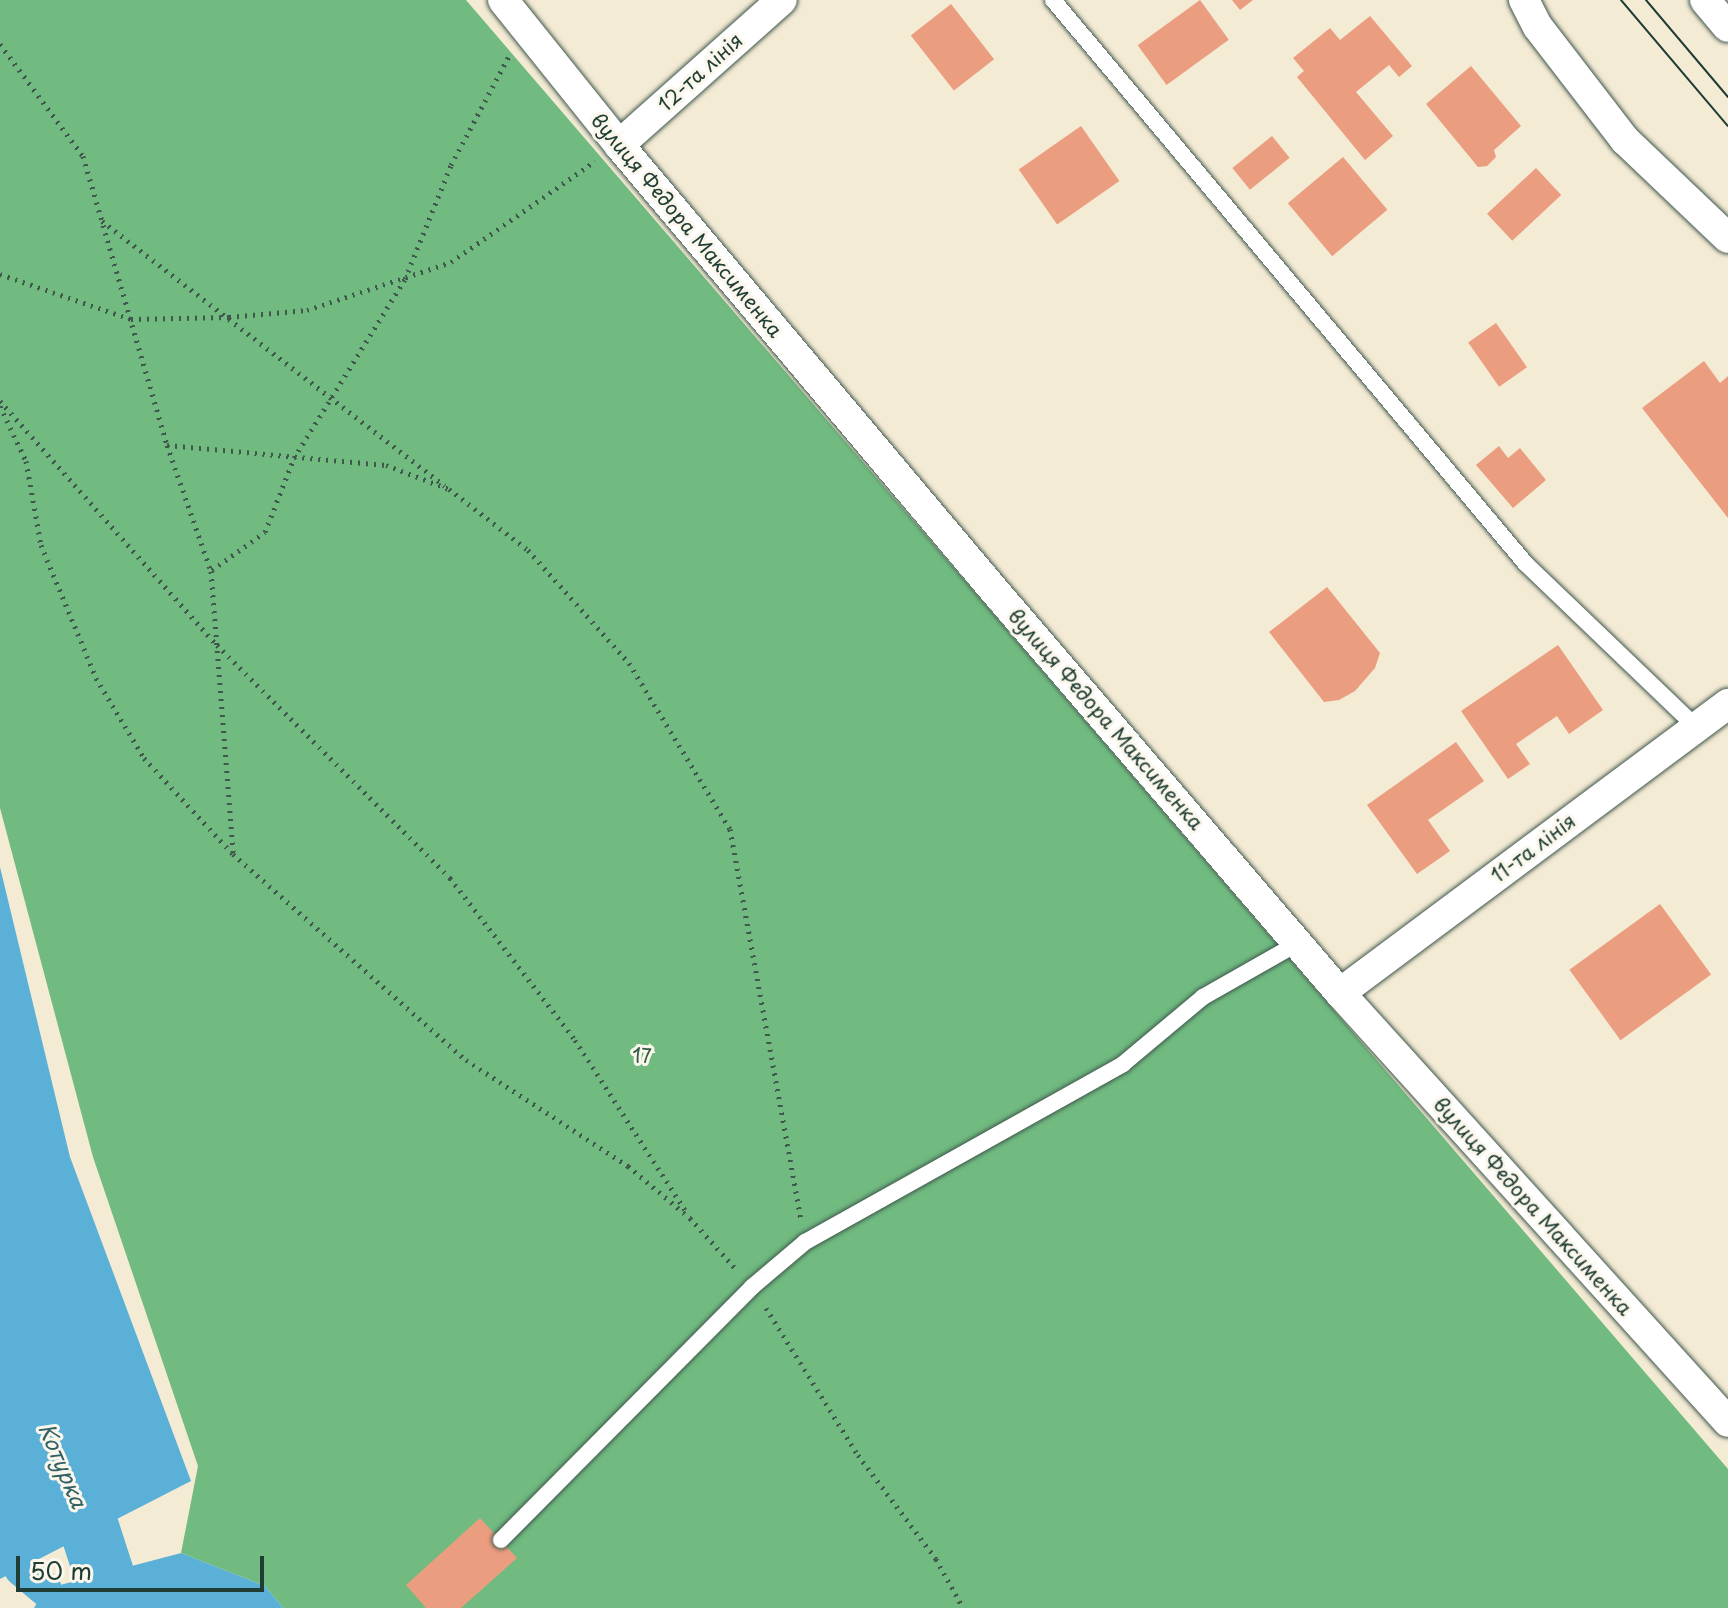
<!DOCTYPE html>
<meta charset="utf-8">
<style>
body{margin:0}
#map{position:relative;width:1728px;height:1608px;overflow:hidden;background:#f4ebd5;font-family:"Playpen Sans",sans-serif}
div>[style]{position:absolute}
.forest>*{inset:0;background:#71bb81}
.water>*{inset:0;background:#5bb0d7}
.canal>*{height:34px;margin:-17px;padding:0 17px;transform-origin:17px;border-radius:17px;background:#5bb0d7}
.river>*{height:60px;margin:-30px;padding:0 30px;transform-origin:30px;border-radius:30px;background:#5bb0d7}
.building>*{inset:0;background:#eb9d80;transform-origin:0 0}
.path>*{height:5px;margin-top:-2.5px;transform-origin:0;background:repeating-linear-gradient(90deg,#3f574c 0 2px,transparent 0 8px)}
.roads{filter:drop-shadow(0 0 2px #3f574c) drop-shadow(0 0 2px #3f574c)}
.lane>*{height:16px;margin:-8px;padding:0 8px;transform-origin:8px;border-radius:8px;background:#fff}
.street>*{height:30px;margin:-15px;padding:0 15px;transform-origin:15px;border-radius:15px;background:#fff}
.tram>*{height:2px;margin:-1px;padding:0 1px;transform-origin:1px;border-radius:1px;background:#1f3d34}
span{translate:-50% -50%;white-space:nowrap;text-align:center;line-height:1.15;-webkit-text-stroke:6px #fbf7ec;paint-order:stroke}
.street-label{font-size:20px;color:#1f3d34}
.park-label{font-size:20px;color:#355d48}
.water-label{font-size:22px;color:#316065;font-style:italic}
.scale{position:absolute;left:16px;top:1556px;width:248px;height:36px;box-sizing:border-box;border:4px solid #1f3d34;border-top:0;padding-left:10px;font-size:24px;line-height:28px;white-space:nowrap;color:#1f3d34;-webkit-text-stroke:6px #fbf7ec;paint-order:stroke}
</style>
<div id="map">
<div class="forest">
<div style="clip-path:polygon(0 0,466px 0,1728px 1469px,1728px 1608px,283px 1608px,265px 1586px,181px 1553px,198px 1466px,93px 1157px,0 808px)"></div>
</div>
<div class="water">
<div style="clip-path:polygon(0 867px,70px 1157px,191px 1481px,0 1579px)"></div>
<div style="clip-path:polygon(181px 1553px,265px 1586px,283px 1608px,34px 1608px,45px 1589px)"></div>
</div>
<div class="canal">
<div style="left:21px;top:1569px;width:31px;rotate:40deg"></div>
</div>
<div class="river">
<div style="left:0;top:1326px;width:172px;rotate:64.5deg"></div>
<div style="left:74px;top:1481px;width:133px;rotate:72.1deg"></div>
</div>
<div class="building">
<div style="left:1200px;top:0;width:49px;height:77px;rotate:54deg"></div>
<div style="clip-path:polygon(1232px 0,1253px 0,1240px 10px)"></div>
<div style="left:951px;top:4px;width:70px;height:51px;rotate:52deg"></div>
<div style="clip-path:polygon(1370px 16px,1412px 66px,1399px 77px,1389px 65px,1356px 92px,1393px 136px,1365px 160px,1297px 77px,1304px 71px,1293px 58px,1330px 28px,1340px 40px)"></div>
<div style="clip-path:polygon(1471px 66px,1521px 126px,1494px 150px,1496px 157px,1487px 166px,1478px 167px,1426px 104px)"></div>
<div style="left:1081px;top:126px;width:67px;height:76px;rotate:55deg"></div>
<div style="left:1272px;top:136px;width:28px;height:51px;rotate:51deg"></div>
<div style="left:1343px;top:157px;width:69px;height:72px;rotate:50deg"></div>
<div style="left:1536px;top:168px;width:37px;height:67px;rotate:47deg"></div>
<div style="left:1496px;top:323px;width:54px;height:34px;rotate:55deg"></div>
<div style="clip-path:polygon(1704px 361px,1720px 383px,1728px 376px,1728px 518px,1642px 408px)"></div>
<div style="clip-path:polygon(1499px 446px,1508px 458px,1520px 448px,1546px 480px,1513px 508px,1476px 465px)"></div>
<div style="clip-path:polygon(1327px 587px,1380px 653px,1375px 668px,1355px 691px,1339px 700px,1324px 702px,1269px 632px)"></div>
<div style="clip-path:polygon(1558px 645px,1603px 710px,1569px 734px,1557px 716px,1516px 744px,1530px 764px,1508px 779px,1461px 711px)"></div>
<div style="clip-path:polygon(1456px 742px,1484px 781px,1428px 820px,1450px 851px,1417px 874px,1367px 805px)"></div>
<div style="left:1660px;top:904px;width:87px;height:112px;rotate:54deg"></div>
<div style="clip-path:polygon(480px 1518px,517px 1558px,461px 1608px,426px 1608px,406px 1585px)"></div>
</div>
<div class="path">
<div style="left:0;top:44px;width:139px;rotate:53.5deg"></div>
<div style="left:83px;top:156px;width:301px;rotate:73.8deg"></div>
<div style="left:167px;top:445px;width:133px;rotate:70.8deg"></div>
<div style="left:211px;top:571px;width:283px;rotate:85.5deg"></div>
<div style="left:102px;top:221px;width:433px;rotate:37.7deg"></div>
<div style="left:0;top:274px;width:139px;rotate:19deg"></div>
<div style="left:131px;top:319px;width:98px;rotate:-1.2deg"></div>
<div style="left:229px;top:317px;width:78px;rotate:-5.1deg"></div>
<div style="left:307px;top:310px;width:152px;rotate:-18.4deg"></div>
<div style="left:451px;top:262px;width:176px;rotate:-35deg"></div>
<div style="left:0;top:401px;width:327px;rotate:48.4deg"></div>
<div style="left:217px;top:645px;width:330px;rotate:45deg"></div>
<div style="left:450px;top:878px;width:205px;rotate:52.3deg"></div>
<div style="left:575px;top:1040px;width:206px;rotate:57.1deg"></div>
<div style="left:0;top:406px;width:61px;rotate:64.7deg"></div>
<div style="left:26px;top:461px;width:85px;rotate:79.9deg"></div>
<div style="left:41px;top:545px;width:144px;rotate:67.5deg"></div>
<div style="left:96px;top:678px;width:93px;rotate:59deg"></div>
<div style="left:144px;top:758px;width:131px;rotate:47.2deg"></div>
<div style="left:233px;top:854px;width:311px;rotate:41.5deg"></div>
<div style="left:466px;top:1060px;width:194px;rotate:33.2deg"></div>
<div style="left:628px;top:1166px;width:81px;rotate:40deg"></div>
<div style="left:690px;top:1218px;width:69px;rotate:48deg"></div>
<div style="left:167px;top:445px;width:220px;rotate:5.2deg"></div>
<div style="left:386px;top:465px;width:67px;rotate:20.9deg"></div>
<div style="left:449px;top:489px;width:100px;rotate:37.7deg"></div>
<div style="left:528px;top:550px;width:152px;rotate:48.2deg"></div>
<div style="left:629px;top:663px;width:194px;rotate:58.7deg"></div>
<div style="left:730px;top:829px;width:395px;rotate:79.7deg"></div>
<div style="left:212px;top:570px;width:65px;rotate:-35.6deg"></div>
<div style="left:265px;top:532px;width:79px;rotate:-68.6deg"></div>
<div style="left:294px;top:458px;width:211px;rotate:-58.2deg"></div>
<div style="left:405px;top:279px;width:123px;rotate:-68deg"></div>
<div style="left:451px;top:165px;width:123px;rotate:-62deg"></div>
<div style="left:766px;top:1308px;width:173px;rotate:58deg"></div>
<div style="left:858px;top:1455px;width:130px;rotate:53.1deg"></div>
<div style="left:936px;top:1559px;width:56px;rotate:61.1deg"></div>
</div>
<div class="roads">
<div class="lane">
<div style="left:1053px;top:0;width:735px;rotate:50.02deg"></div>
<div style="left:1525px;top:563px;width:236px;rotate:43.8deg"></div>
<div style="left:501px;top:1540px;width:356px;rotate:-45.2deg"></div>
<div style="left:752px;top:1287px;width:70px;rotate:-40.3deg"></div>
<div style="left:805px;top:1242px;width:364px;rotate:-29.2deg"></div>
<div style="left:1123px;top:1064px;width:104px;rotate:-39.9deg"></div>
<div style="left:1203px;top:997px;width:112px;rotate:-29.6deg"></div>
</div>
<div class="street">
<div style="left:503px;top:0;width:186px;rotate:51.3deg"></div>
<div style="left:619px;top:145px;width:581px;rotate:49.89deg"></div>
<div style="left:993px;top:589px;width:533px;rotate:49.34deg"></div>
<div style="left:1340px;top:993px;width:578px;rotate:47.87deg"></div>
<div style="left:1524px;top:0;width:30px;rotate:63deg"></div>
<div style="left:1538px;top:27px;width:143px;rotate:52.4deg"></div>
<div style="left:1625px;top:140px;width:142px;rotate:43.6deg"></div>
<div style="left:1705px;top:0;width:35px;rotate:50deg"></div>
<div style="left:619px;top:145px;width:218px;rotate:-41.7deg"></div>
<div style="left:1340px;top:993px;width:484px;rotate:-36.7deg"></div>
</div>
</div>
<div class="tram">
<div style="left:1621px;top:0;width:165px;rotate:49.7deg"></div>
<div style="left:1646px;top:0;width:127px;rotate:49.8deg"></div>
</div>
<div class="street-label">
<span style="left:700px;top:72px;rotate:-42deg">12-та лінія</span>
<span style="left:687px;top:225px;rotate:50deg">вулиця Федора Максименка</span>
<span style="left:1106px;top:719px;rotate:49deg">вулиця Федора Максименка</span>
<span style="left:1533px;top:848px;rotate:-37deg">11-та лінія</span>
<span style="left:1533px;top:1206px;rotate:48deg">вулиця Федора Максименка</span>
</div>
<div class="park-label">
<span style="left:642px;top:1055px">17</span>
</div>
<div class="water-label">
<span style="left:64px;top:1465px;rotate:67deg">Котурка</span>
</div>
<div class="scale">50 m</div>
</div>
